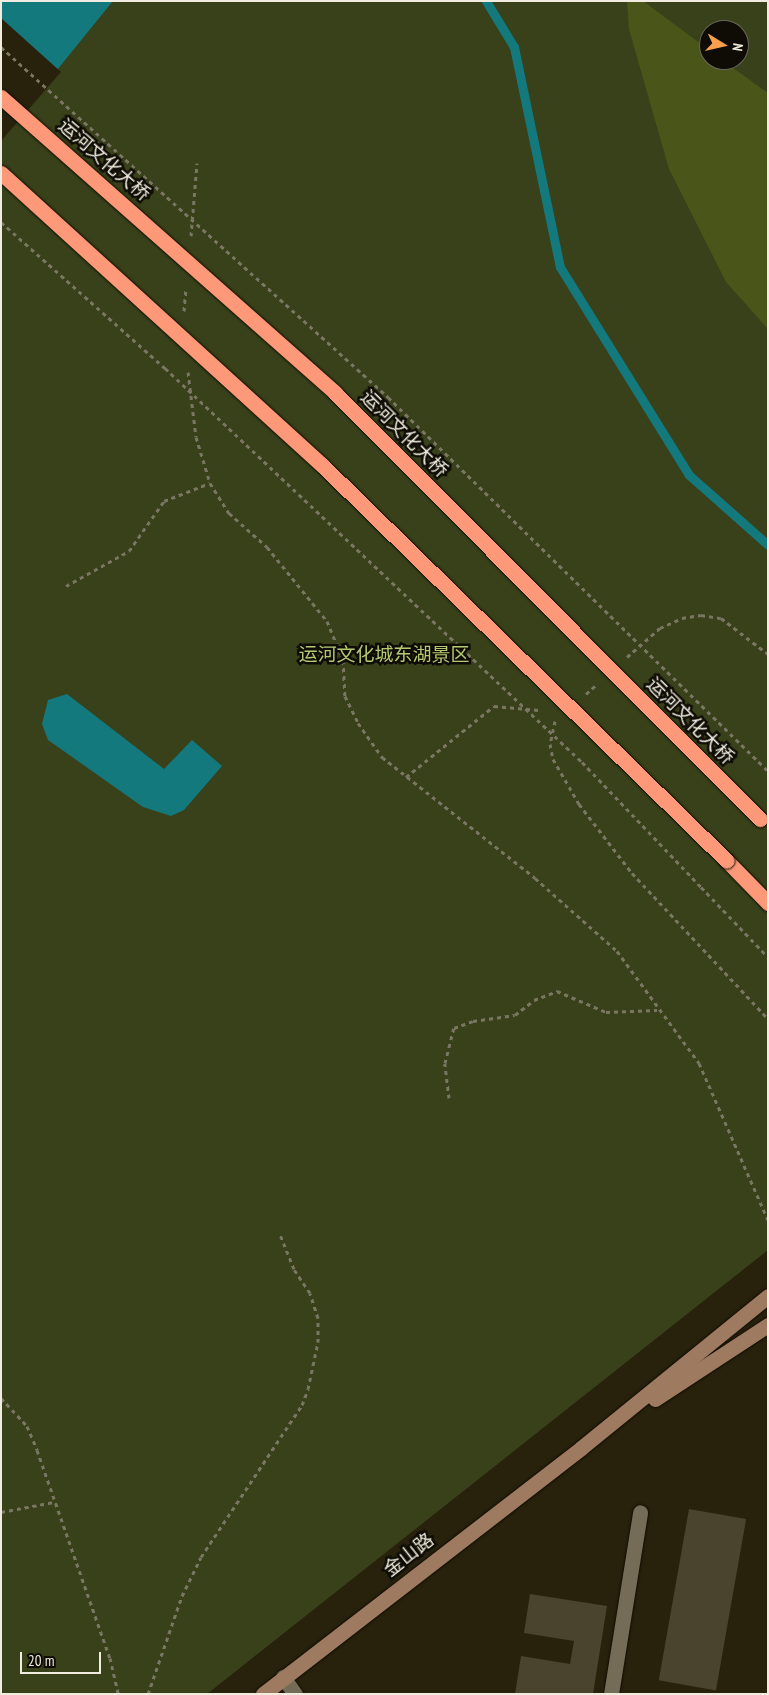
<!DOCTYPE html>
<meta charset="utf-8">
<style>
body{margin:0}
#map{position:relative;width:769px;height:1695px;overflow:hidden;background:#28220d;font-family:"PT Sans Narrow","Noto Sans SC",sans-serif}
div>[style]{position:absolute}
.green>*{inset:0;background:#384119}
.forest>*{inset:0;background:#4a5619}
.water>*{inset:0;background:#13797d}
.pier>*{inset:0;background:#28220d}
.stream>*{height:9px;margin:-4.5px;padding:0 4.5px;transform-origin:4.5px;border-radius:4.5px;background:#13797d}
.building>*{inset:0;background:#4a432e;transform-origin:0 0}
.path>*{height:3px;margin-top:-1.5px;transform-origin:0;background:repeating-linear-gradient(90deg,#7b7664 0 4px,transparent 0 8px)}
.roads{filter:drop-shadow(0 0 1px #110b00) drop-shadow(0 0 1px #110b00)}
.lane>*{height:15px;margin:-7.5px;padding:0 7.5px;transform-origin:7.5px;border-radius:7.5px;background:#746c56}
.secondary>*{height:15px;margin:-7.5px;padding:0 7.5px;transform-origin:7.5px;border-radius:7.5px;background:#9d7a60}
.highway>*{height:15px;margin:-7.5px;padding:0 7.5px;transform-origin:7.5px;border-radius:7.5px;background:#fd9978}
.path-bridge>*{height:3px;margin-top:-1.5px;transform-origin:0;background:repeating-linear-gradient(90deg,#7b7664 0 4px,transparent 0 8px)}
.bridges{filter:drop-shadow(0 0 1px #110b00) drop-shadow(0 0 1px #110b00)}
.highway-bridge>*{height:15px;margin:-7.5px;padding:0 7.5px;transform-origin:7.5px;border-radius:7.5px;background:#fd9978}
span{translate:-50% -50%;white-space:nowrap;text-align:center;line-height:1.15;-webkit-text-stroke:5px #0e0c04;paint-order:stroke}
.street-label{font-size:19px;color:#f0ecdf}
.park-label{font-size:19px;color:#b5c971}
.frame{position:absolute;inset:0;border:2px solid #f0ecdf;pointer-events:none}
.north{position:absolute;left:699px;top:20px;width:50px;height:50px;box-sizing:border-box;background:#0e0c04;border:1px solid #68665c;border-radius:50%;rotate:99deg;font-size:14px;font-weight:700;line-height:20px;text-align:center;color:#f0ecdf}
.north::after{content:'';display:block;margin:auto;width:18px;height:22px;background:#f99f4d;clip-path:polygon(50% 0,100% 100%,50% 72%,0 100%)}
.scale{position:absolute;left:20px;top:1652px;width:81px;height:22px;box-sizing:border-box;border:2px solid #f0ecdf;border-top:0;padding-left:6px;font-size:15px;line-height:18px;white-space:nowrap;color:#f0ecdf;-webkit-text-stroke:4px #0e0c04;paint-order:stroke}
</style>
<div id="map">
<div class="green">
<div style="clip-path:polygon(evenodd,1px 1px,768px 1px,768px 1250px,207px 1694px,1px 1694px,1px 1px,709px 30px,739px 30px,739px 60px,709px 60px,709px 30px)"></div>
</div>
<div class="forest">
<div style="clip-path:polygon(627px 1px,643px 1px,709px 50px,709px 60px,722px 60px,768px 93px,768px 329px,726px 282px,669px 169px,629px 29px)"></div>
</div>
<div class="water">
<div style="clip-path:polygon(1px 1px,113px 1px,1px 139px)"></div>
<div style="clip-path:polygon(67px 694px,164px 769px,192px 740px,222px 766px,184px 810px,171px 816px,143px 807px,48px 740px,42px 724px,48px 700px)"></div>
</div>
<div class="pier">
<div style="clip-path:polygon(1px 18px,61px 72px,1px 141px)"></div>
</div>
<div class="stream">
<div style="left:486px;top:1px;width:54px;rotate:58.7deg"></div>
<div style="left:514px;top:47px;width:225px;rotate:78.2deg"></div>
<div style="left:560px;top:267px;width:245px;rotate:58.2deg"></div>
<div style="left:689px;top:475px;width:106px;rotate:41.5deg"></div>
</div>
<div class="building">
<div style="left:689px;top:1509px;width:58px;height:174px;rotate:10deg"></div>
<div style="clip-path:polygon(530px 1594px,607px 1606px,593px 1694px,515px 1694px,521px 1656px,570px 1664px,574px 1641px,524px 1633px)"></div>
</div>
<div class="path">
<div style="left:191px;top:236px;width:73px;rotate:-85.3deg"></div>
<div style="left:184px;top:311px;width:22px;rotate:-85deg"></div>
<div style="left:188px;top:372px;width:65px;rotate:83deg"></div>
<div style="left:196px;top:437px;width:48px;rotate:73.1deg"></div>
<div style="left:210px;top:483px;width:36px;rotate:58deg"></div>
<div style="left:229px;top:513px;width:51px;rotate:41.8deg"></div>
<div style="left:267px;top:547px;width:95px;rotate:51deg"></div>
<div style="left:327px;top:621px;width:42px;rotate:67.7deg"></div>
<div style="left:343px;top:660px;width:36px;rotate:87deg"></div>
<div style="left:345px;top:696px;width:30px;rotate:64deg"></div>
<div style="left:358px;top:723px;width:42px;rotate:54.8deg"></div>
<div style="left:382px;top:757px;width:195px;rotate:38.3deg"></div>
<div style="left:535px;top:878px;width:110px;rotate:41.7deg"></div>
<div style="left:617px;top:951px;width:139px;rotate:53.8deg"></div>
<div style="left:699px;top:1063px;width:171px;rotate:66.3deg"></div>
<div style="left:66px;top:586px;width:72px;rotate:-29.1deg"></div>
<div style="left:129px;top:551px;width:61px;rotate:-55deg"></div>
<div style="left:164px;top:501px;width:49px;rotate:-21.4deg"></div>
<div style="left:627px;top:657px;width:44px;rotate:-41.3deg"></div>
<div style="left:660px;top:628px;width:24px;rotate:-24deg"></div>
<div style="left:682px;top:618px;width:19px;rotate:-9deg"></div>
<div style="left:701px;top:615px;width:20px;rotate:9deg"></div>
<div style="left:721px;top:618px;width:59px;rotate:37.5deg"></div>
<div style="left:586px;top:694px;width:13px;rotate:-42deg"></div>
<div style="left:555px;top:721px;width:24px;rotate:102deg"></div>
<div style="left:550px;top:744px;width:15px;rotate:79deg"></div>
<div style="left:553px;top:759px;width:52px;rotate:60deg"></div>
<div style="left:579px;top:804px;width:87px;rotate:52.5deg"></div>
<div style="left:632px;top:873px;width:200px;rotate:47deg"></div>
<div style="left:406px;top:777px;width:113px;rotate:-38.9deg"></div>
<div style="left:494px;top:706px;width:45px;rotate:5.1deg"></div>
<div style="left:701px;top:887px;width:97px;rotate:46.3deg"></div>
<div style="left:449px;top:1098px;width:35px;rotate:-97deg"></div>
<div style="left:445px;top:1063px;width:36px;rotate:-76deg"></div>
<div style="left:454px;top:1028px;width:20px;rotate:-20deg"></div>
<div style="left:473px;top:1021px;width:42px;rotate:-8.1deg"></div>
<div style="left:515px;top:1015px;width:24px;rotate:-38deg"></div>
<div style="left:534px;top:1000px;width:25px;rotate:-21deg"></div>
<div style="left:557px;top:991px;width:53px;rotate:23.2deg"></div>
<div style="left:606px;top:1012px;width:51px;rotate:-2.2deg"></div>
<div style="left:1px;top:1398px;width:38px;rotate:47deg"></div>
<div style="left:27px;top:1426px;width:26px;rotate:67deg"></div>
<div style="left:37px;top:1450px;width:220px;rotate:70.7deg"></div>
<div style="left:110px;top:1658px;width:37px;rotate:77deg"></div>
<div style="left:1px;top:1512px;width:54px;rotate:-10.7deg"></div>
<div style="left:148px;top:1694px;width:104px;rotate:-70.9deg"></div>
<div style="left:182px;top:1596px;width:43px;rotate:-64deg"></div>
<div style="left:201px;top:1557px;width:182px;rotate:-56.4deg"></div>
<div style="left:302px;top:1405px;width:17px;rotate:-69deg"></div>
<div style="left:308px;top:1389px;width:48px;rotate:-78deg"></div>
<div style="left:318px;top:1342px;width:24px;rotate:-90deg"></div>
<div style="left:318px;top:1318px;width:26px;rotate:-108deg"></div>
<div style="left:310px;top:1293px;width:29px;rotate:-124deg"></div>
<div style="left:294px;top:1269px;width:38px;rotate:-112deg"></div>
</div>
<div class="roads">
<div class="lane">
<div style="left:283px;top:1677px;width:21px;rotate:55deg"></div>
<div style="left:611px;top:1694px;width:184px;rotate:-80.9deg"></div>
</div>
<div class="secondary">
<div style="left:655px;top:1399px;width:135px;rotate:-33.2deg"></div>
<div style="left:263px;top:1694px;width:402px;rotate:-37.7deg"></div>
<div style="left:581px;top:1448px;width:241px;rotate:-39.1deg"></div>
</div>
<div class="highway">
<div style="left:727px;top:861px;width:59px;rotate:45.7deg"></div>
</div>
</div>
<div class="path-bridge">
<div style="left:1px;top:47px;width:522px;rotate:42.13deg"></div>
<div style="left:388px;top:397px;width:533px;rotate:44.54deg"></div>
<div style="left:1px;top:222px;width:220px;rotate:41.7deg"></div>
<div style="left:165px;top:368px;width:574px;rotate:43.38deg"></div>
<div style="left:582px;top:762px;width:173px;rotate:46.4deg"></div>
</div>
<div class="bridges">
<div class="highway-bridge">
<div style="left:1px;top:97px;width:446px;rotate:41.5deg"></div>
<div style="left:335px;top:393px;width:602px;rotate:45.07deg"></div>
<div style="left:1px;top:173px;width:434px;rotate:42.3deg"></div>
<div style="left:322px;top:465px;width:566px;rotate:44.36deg"></div>
</div>
</div>
<div class="street-label">
<span style="left:104px;top:160px;rotate:41deg">运河文化大桥</span>
<span style="left:404px;top:434px;rotate:45deg">运河文化大桥</span>
<span style="left:690px;top:721px;rotate:45deg">运河文化大桥</span>
<span style="left:409px;top:1555px;rotate:-38deg">金山路</span>
</div>
<div class="park-label">
<span style="left:384px;top:655px">运河文化城东湖景区</span>
</div>
<div class="frame"></div>
<div class="north">N</div>
<div class="scale">20 m</div>
</div>
